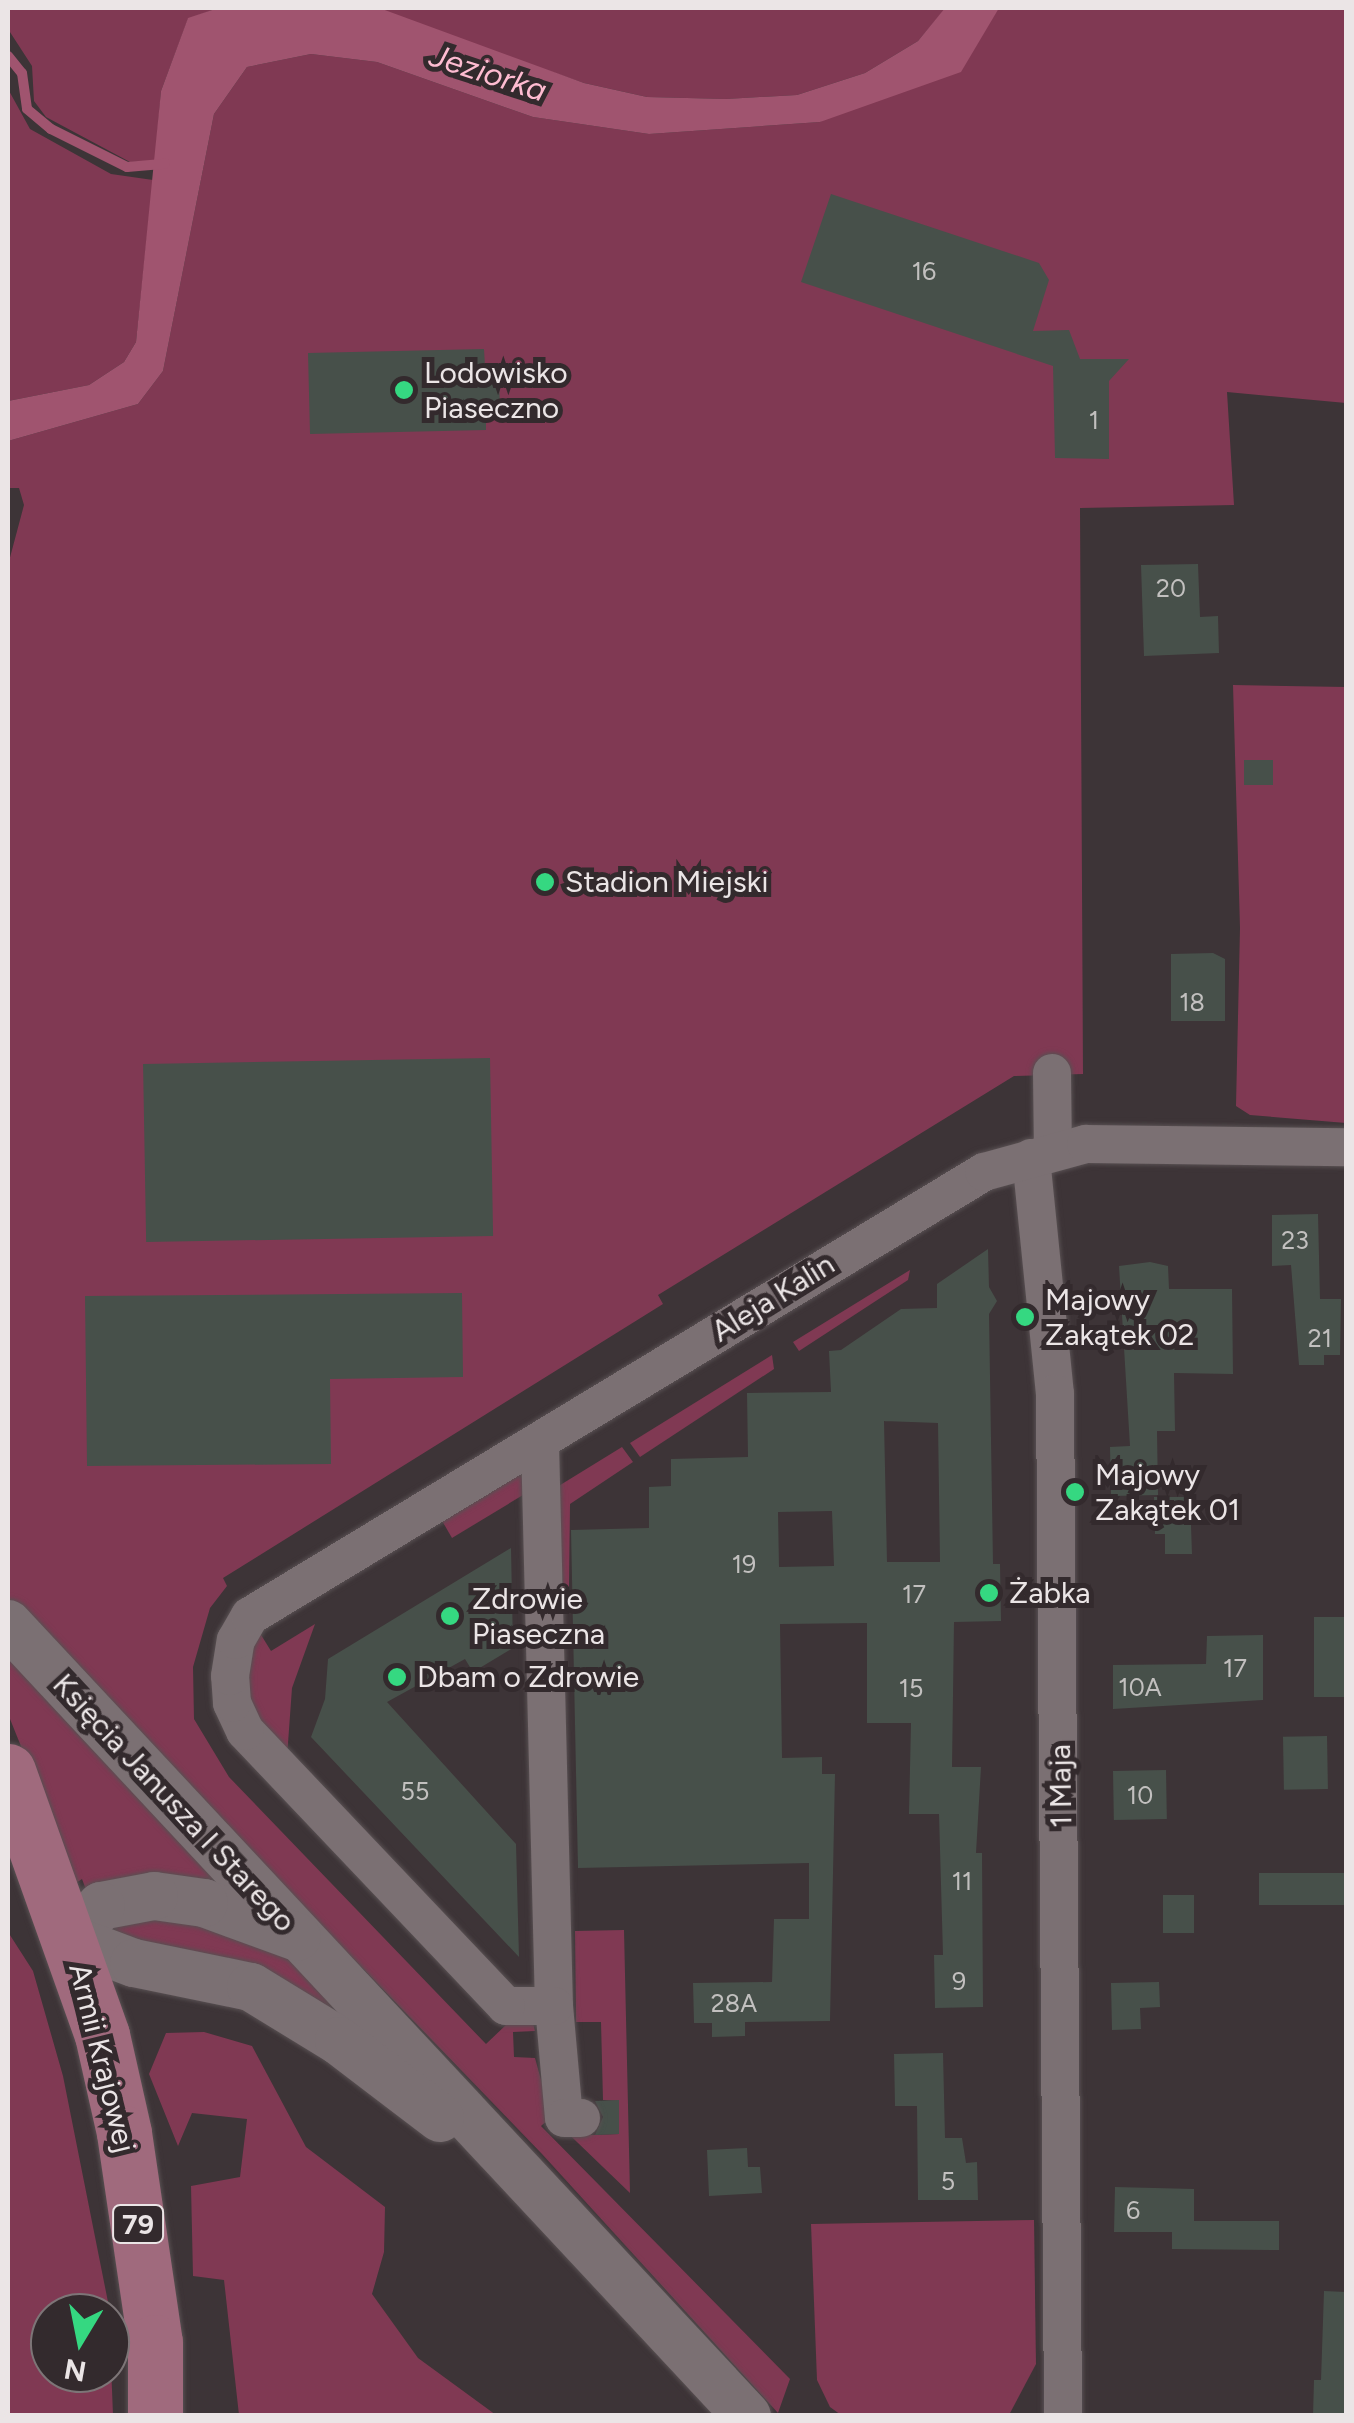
<!DOCTYPE html>
<meta charset="utf-8">
<style>
body{margin:0}
#map{position:relative;width:1354px;height:2423px;overflow:hidden;background:#3d3437;font-family:Figtree,sans-serif}
div>[style]{position:absolute}
.green>*{inset:0;background:#803953}
.water>*{inset:0;background:#a0546f}
.stream>*{height:10px;margin:-5px;padding:0 5px;transform-origin:5px;border-radius:5px;background:#a0546f}
.building>*{inset:0;background:#47504a;transform-origin:0 0}
.roads{filter:drop-shadow(0 0 2px #585052) drop-shadow(0 0 2px #585052)}
.minor>*{height:38px;margin:-19px;padding:0 19px;transform-origin:19px;border-radius:19px;background:#7b7073}
.tertiary>*{height:48px;margin:-24px;padding:0 24px;transform-origin:24px;border-radius:24px;background:#7b7073}
.primary>*{height:55px;margin:-27.5px;padding:0 27.5px;transform-origin:27.5px;border-radius:27.5px;background:#a06a7d}
.dots>*{width:28px;height:28px;translate:-50% -50%;box-sizing:border-box;border:5px solid #332a2d;border-radius:50%}
span{translate:-50% -50%;white-space:nowrap;text-align:center;line-height:1.15;-webkit-text-stroke:10px #332a2d;paint-order:stroke}
.number-label{font-size:25px;color:#c2c0bf}
.number-label span{-webkit-text-stroke-width:0}
.shield-label span{padding:2px 8px;background:#332a2d;border:2px solid;border-radius:8px;-webkit-text-stroke-width:0}
.shield-label{font-size:28px;color:#ebe5e6;font-weight:700}
.poi-label{font-size:30px;color:#ebe5e6}
.left{translate:0 -50%;text-align:left}
.street-label{font-size:30px;color:#ebe5e6}
.water-label{font-size:32px;color:#febcd1;font-style:italic}
.frame{position:absolute;inset:0;border:10px solid #ebe5e6;pointer-events:none}
.north{position:absolute;left:30px;top:2293px;width:100px;height:100px;box-sizing:border-box;background:#332a2d;border:2px solid #7d7577;border-radius:50%;rotate:190deg;font-size:28px;font-weight:700;line-height:40px;text-align:center;color:#ebe5e6}
.north::after{content:'';display:block;margin:auto;width:35px;height:45px;background:#35d881;clip-path:polygon(50% 0,100% 100%,50% 72%,0 100%)}
</style>
<div id="map">
<div class="green">
<div style="clip-path:polygon(8px 8px,218px 8px,188px 19px,161px 91px,155px 161px,130px 162px,46px 117px,34px 101px,32px 66px,8px 29px)"></div>
<div style="clip-path:polygon(367px 8px,945px 8px,945px 9px,918px 41px,865px 73px,797px 95px,726px 99px,647px 97px,584px 83px)"></div>
<div style="clip-path:polygon(999px 8px,1346px 8px,1346px 403px,1227px 392px,1234px 505px,1080px 508px,1083px 1074px,1014px 1076px,658px 1295px,663px 1304px,223px 1578px,227px 1586px,210px 1608px,193px 1667px,194px 1719px,229px 1777px,486px 2044px,508px 2023px,533px 2023px,535px 2031px,513px 2032px,514px 2057px,535px 2058px,548px 2105px,591px 2128px,591px 2135px,619px 2134px,619px 2101px,603px 2100px,601px 2022px,576px 2022px,575px 1931px,624px 1930px,630px 2193px,551px 2117px,541px 2126px,790px 2379px,778px 2413px,542px 2154px,8px 1601px,8px 565px,24px 505px,19px 488px,8px 488px,8px 441px,138px 404px,163px 371px,214px 114px,247px 67px,311px 54px,377px 62px,533px 117px,649px 134px,820px 122px)"></div>
<div style="clip-path:polygon(8px 89px,30px 129px,111px 174px,153px 180px,136px 342px,124px 362px,89px 385px,8px 401px)"></div>
<div style="clip-path:polygon(1233px 685px,1346px 687px,1346px 1123px,1250px 1115px,1236px 1106px,1240px 928px)"></div>
<div style="clip-path:polygon(910px 1270px,908px 1280px,799px 1351px,793px 1342px)"></div>
<div style="clip-path:polygon(772px 1355px,774px 1369px,640px 1457px,630px 1443px)"></div>
<div style="clip-path:polygon(622px 1447px,633px 1462px,570px 1504px,569px 1587px,563px 1587px,557px 1487px)"></div>
<div style="clip-path:polygon(524px 1467px,528px 1492px,452px 1538px,441px 1519px)"></div>
<div style="clip-path:polygon(315px 1624px,292px 1688px,287px 1757px,254px 1721px,245px 1671px,258px 1630px,271px 1651px)"></div>
<div style="clip-path:polygon(8px 1650px,243px 1898px,88px 1895px,82px 1879px,76px 1883px,8px 1714px)"></div>
<div style="clip-path:polygon(139px 1912px,255px 1936px,302px 1968px,431px 2096px,101px 1925px)"></div>
<div style="clip-path:polygon(8px 1932px,33px 1971px,63px 2076px,109px 2307px,109px 2313px,50px 2313px,50px 2373px,110px 2373px,110px 2339px,113px 2415px,8px 2415px)"></div>
<div style="clip-path:polygon(204px 2032px,252px 2046px,306px 2147px,385px 2207px,384px 2252px,372px 2294px,418px 2358px,496px 2415px,239px 2415px,224px 2280px,193px 2276px,191px 2186px,240px 2177px,247px 2119px,192px 2113px,178px 2146px,149px 2074px,166px 2033px)"></div>
<div style="clip-path:polygon(1034px 2220px,1036px 2364px,1009px 2415px,841px 2415px,830px 2407px,817px 2380px,811px 2224px)"></div>
</div>
<div class="water">
<div style="clip-path:polygon(218px 8px,382px 9px,584px 83px,647px 97px,726px 99px,797px 95px,865px 73px,918px 41px,945px 8px,999px 8px,961px 72px,820px 122px,649px 134px,533px 117px,377px 62px,311px 54px,247px 67px,214px 114px,163px 371px,138px 404px,8px 441px,8px 401px,89px 385px,124px 362px,136px 342px,161px 91px,188px 18px)"></div>
</div>
<div class="stream">
<div style="left:8px;top:56px;width:22px;rotate:51deg"></div>
<div style="left:22px;top:73px;width:36px;rotate:82deg"></div>
<div style="left:27px;top:109px;width:31px;rotate:40deg"></div>
<div style="left:51px;top:129px;width:85px;rotate:26.6deg"></div>
<div style="left:127px;top:167px;width:38px;rotate:-5deg"></div>
</div>
<div class="building">
<div style="clip-path:polygon(831px 194px,1039px 263px,1049px 280px,1033px 331px,1069px 330px,1080px 359px,1129px 359px,1109px 381px,1109px 459px,1055px 458px,1053px 366px,801px 282px)"></div>
<div style="clip-path:polygon(484px 349px,485px 366px,499px 366px,500px 413px,486px 413px,486px 430px,310px 434px,308px 353px)"></div>
<div style="clip-path:polygon(1198px 564px,1200px 617px,1218px 616px,1219px 653px,1144px 656px,1141px 565px)"></div>
<div style="left:1273px;top:760px;width:25px;height:29px;rotate:90deg"></div>
<div style="clip-path:polygon(1213px 953px,1225px 959px,1225px 1021px,1171px 1021px,1171px 954px)"></div>
<div style="left:490px;top:1058px;width:178px;height:347px;rotate:89deg"></div>
<div style="clip-path:polygon(1318px 1214px,1320px 1299px,1341px 1299px,1340px 1355px,1324px 1355px,1324px 1365px,1299px 1365px,1291px 1265px,1272px 1266px,1272px 1215px)"></div>
<div style="clip-path:polygon(evenodd,988px 1249px,989px 1287px,997px 1301px,989px 1314px,993px 1564px,1000px 1564px,1001px 1621px,954px 1622px,952px 1767px,981px 1767px,976px 1853px,982px 1853px,983px 2007px,935px 2008px,934px 1955px,943px 1955px,939px 1814px,909px 1814px,911px 1723px,867px 1723px,867px 1623px,780px 1624px,782px 1758px,822px 1757px,822px 1774px,835px 1774px,830px 2021px,745px 2022px,745px 2036px,712px 2037px,712px 2023px,694px 2023px,693px 1983px,772px 1982px,774px 1919px,809px 1919px,809px 1863px,578px 1868px,571px 1530px,649px 1528px,649px 1487px,671px 1486px,671px 1459px,748px 1457px,747px 1393px,831px 1392px,829px 1351px,841px 1350px,901px 1309px,937px 1308px,937px 1284px,988px 1249px,884px 1421px,938px 1423px,940px 1562px,887px 1562px,884px 1421px,988px 1249px,832px 1511px,834px 1566px,779px 1567px,778px 1512px,832px 1511px)"></div>
<div style="clip-path:polygon(1150px 1262px,1168px 1266px,1169px 1289px,1232px 1289px,1233px 1374px,1174px 1373px,1175px 1431px,1157px 1431px,1158px 1495px,1111px 1496px,1110px 1447px,1130px 1446px,1119px 1266px)"></div>
<div style="clip-path:polygon(462px 1293px,463px 1377px,330px 1379px,331px 1464px,87px 1466px,85px 1296px)"></div>
<div style="clip-path:polygon(1154px 1497px,1190px 1497px,1192px 1554px,1165px 1554px,1165px 1534px,1155px 1534px)"></div>
<div style="clip-path:polygon(511px 1548px,513px 1648px,473px 1672px,465px 1659px,387px 1702px,516px 1844px,519px 1957px,311px 1737px,325px 1699px,328px 1659px)"></div>
<div style="left:1346px;top:1617px;width:80px;height:32px;rotate:90deg"></div>
<div style="clip-path:polygon(1263px 1635px,1263px 1700px,1113px 1709px,1113px 1665px,1206px 1664px,1207px 1636px)"></div>
<div style="left:1327px;top:1736px;width:53px;height:44px;rotate:89deg"></div>
<div style="left:1166px;top:1770px;width:49px;height:53px;rotate:89deg"></div>
<div style="left:1346px;top:1873px;width:32px;height:87px;rotate:90deg"></div>
<div style="left:1163px;top:1895px;width:31px;height:38px"></div>
<div style="clip-path:polygon(1159px 1982px,1160px 2007px,1140px 2008px,1141px 2029px,1112px 2030px,1111px 1983px)"></div>
<div style="clip-path:polygon(943px 2053px,945px 2138px,962px 2138px,966px 2163px,977px 2162px,978px 2200px,918px 2200px,917px 2106px,895px 2106px,894px 2054px)"></div>
<div style="clip-path:polygon(619px 2100px,619px 2134px,595px 2135px,603px 2117px,595px 2101px)"></div>
<div style="clip-path:polygon(747px 2148px,748px 2167px,760px 2167px,762px 2193px,709px 2196px,707px 2150px)"></div>
<div style="clip-path:polygon(1115px 2187px,1194px 2189px,1194px 2221px,1279px 2221px,1279px 2250px,1172px 2249px,1172px 2232px,1114px 2232px)"></div>
<div style="clip-path:polygon(1324px 2291px,1346px 2292px,1346px 2416px,1313px 2416px,1314px 2380px,1321px 2380px)"></div>
</div>
<div class="roads">
<div class="minor">
<div style="left:1052px;top:1073px;width:79px;rotate:89.3deg"></div>
<div style="left:1031px;top:1158px;width:237px;rotate:84.2deg"></div>
<div style="left:1055px;top:1394px;width:1022px;rotate:89.55deg"></div>
<div style="left:540px;top:1443px;width:563px;rotate:88.58deg"></div>
<div style="left:554px;top:2006px;width:112px;rotate:84.9deg"></div>
<div style="left:564px;top:2118px;width:17px"></div>
<div style="left:554px;top:2006px;width:48px;rotate:180deg"></div>
<div style="left:506px;top:2006px;width:379px;rotate:-133.5deg"></div>
<div style="left:245px;top:1731px;width:31px;rotate:-115deg"></div>
<div style="left:232px;top:1703px;width:27px;rotate:-94deg"></div>
<div style="left:230px;top:1676px;width:36px;rotate:-81deg"></div>
<div style="left:236px;top:1640px;width:28px;rotate:-60deg"></div>
<div style="left:250px;top:1616px;width:858px;rotate:-31.17deg"></div>
<div style="left:984px;top:1172px;width:106px;rotate:-15.4deg"></div>
<div style="left:1086px;top:1144px;width:260px;rotate:0.7deg"></div>
</div>
<div class="tertiary">
<div style="left:8px;top:1624px;width:1083px;rotate:46.98deg"></div>
<div style="left:297px;top:1937px;width:99px;rotate:-159.9deg"></div>
<div style="left:204px;top:1903px;width:50px;rotate:-172deg"></div>
<div style="left:154px;top:1896px;width:54px;rotate:169.3deg"></div>
<div style="left:101px;top:1906px;width:45px;rotate:133.2deg"></div>
<div style="left:70px;top:1939px;width:68px;rotate:20.6deg"></div>
<div style="left:134px;top:1963px;width:119px;rotate:11.6deg"></div>
<div style="left:251px;top:1987px;width:103px;rotate:31.5deg"></div>
<div style="left:339px;top:2041px;width:127px;rotate:37.3deg"></div>
</div>
<div class="primary">
<div style="left:8px;top:1771px;width:280px;rotate:70.4deg"></div>
<div style="left:102px;top:2035px;width:100px;rotate:77.3deg"></div>
<div style="left:124px;top:2133px;width:211px;rotate:81.6deg"></div>
<div style="left:155px;top:2342px;width:74px;rotate:90deg"></div>
</div>
</div>
<div class="dots">
<div style="left:404px;top:390px;background:#35d881"></div>
<div style="left:545px;top:882px;background:#35d881"></div>
<div style="left:1025px;top:1317px;background:#35d881"></div>
<div style="left:1075px;top:1492px;background:#35d881"></div>
<div style="left:989px;top:1593px;background:#35d881"></div>
<div style="left:450px;top:1616px;background:#35d881"></div>
<div style="left:397px;top:1677px;background:#35d881"></div>
</div>
<div class="number-label">
<span style="left:924px;top:271px">16</span>
<span style="left:1094px;top:420px">1</span>
<span style="left:1171px;top:588px">20</span>
<span style="left:1192px;top:1002px">18</span>
<span style="left:1295px;top:1240px">23</span>
<span style="left:1320px;top:1338px">21</span>
<span style="left:744px;top:1564px">19</span>
<span style="left:914px;top:1594px">17</span>
<span style="left:1235px;top:1668px">17</span>
<span style="left:1140px;top:1687px">10A</span>
<span style="left:911px;top:1688px">15</span>
<span style="left:415px;top:1791px">55</span>
<span style="left:1140px;top:1795px">10</span>
<span style="left:962px;top:1881px">11</span>
<span style="left:959px;top:1981px">9</span>
<span style="left:734px;top:2003px">28A</span>
<span style="left:948px;top:2181px">5</span>
<span style="left:1133px;top:2210px">6</span>
</div>
<div class="shield-label">
<span style="left:138px;top:2224px">79</span>
</div>
<div class="poi-label">
<span class="left" style="left:424px;top:390px">Lodowisko<br>Piaseczno</span>
<span class="left" style="left:565px;top:882px">Stadion Miejski</span>
<span class="left" style="left:1045px;top:1317px">Majowy<br>Zakątek 02</span>
<span class="left" style="left:1095px;top:1492px">Majowy<br>Zakątek 01</span>
<span class="left" style="left:1009px;top:1593px">Żabka</span>
<span class="left" style="left:472px;top:1616px">Zdrowie<br>Piaseczna</span>
<span class="left" style="left:417px;top:1677px">Dbam o Zdrowie</span>
</div>
<div class="street-label">
<span style="left:773px;top:1298px;rotate:-32deg">Aleja Kalin</span>
<span style="left:1061px;top:1786px;rotate:-91deg">1 Maja</span>
<span style="left:174px;top:1803px;rotate:47deg">Księcia Janusza I Starego</span>
<span style="left:102px;top:2058px;rotate:76deg">Armii Krajowej</span>
</div>
<div class="water-label">
<span style="left:488px;top:73px;rotate:18deg">Jeziorka</span>
</div>
<div class="frame"></div>
<div class="north">N</div>
</div>
